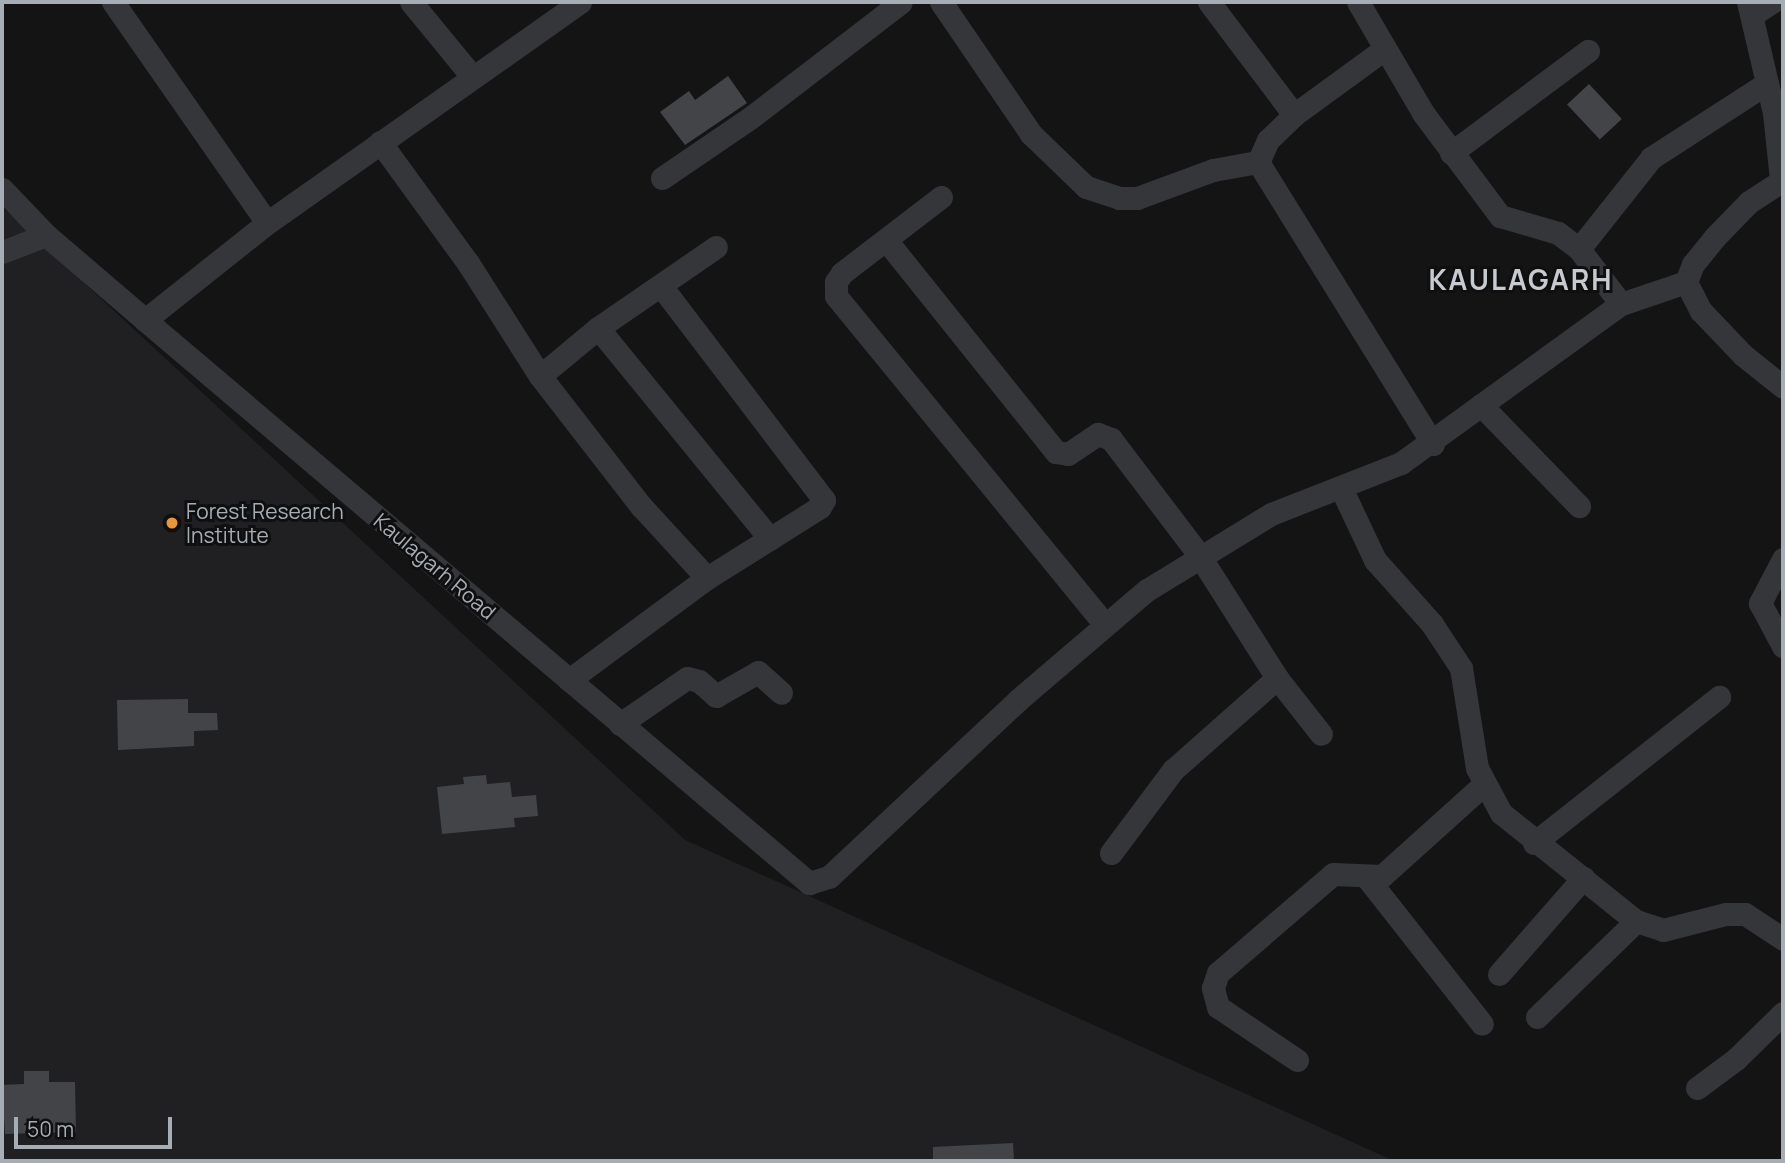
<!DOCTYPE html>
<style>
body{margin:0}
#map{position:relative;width:1785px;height:1163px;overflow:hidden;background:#141415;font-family:Manrope,sans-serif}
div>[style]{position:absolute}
.built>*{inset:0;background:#202022}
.building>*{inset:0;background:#434448;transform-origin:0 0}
.minor>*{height:23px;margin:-11.5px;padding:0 11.5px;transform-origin:11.5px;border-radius:11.5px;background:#35363a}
.dots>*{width:19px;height:19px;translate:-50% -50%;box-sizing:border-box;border:4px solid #0f0f10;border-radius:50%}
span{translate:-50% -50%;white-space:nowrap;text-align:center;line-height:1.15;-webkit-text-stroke:6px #0f0f10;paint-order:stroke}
.poi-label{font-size:21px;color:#a6adb5}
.left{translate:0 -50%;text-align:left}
.street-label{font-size:21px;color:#a6adb5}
.district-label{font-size:28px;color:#c7cbd1;font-weight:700;letter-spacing:2px}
.frame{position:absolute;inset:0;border:4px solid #a6adb5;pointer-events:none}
.scale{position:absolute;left:14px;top:1117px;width:158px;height:32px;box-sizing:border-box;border:4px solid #a6adb5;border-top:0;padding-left:9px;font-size:21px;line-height:24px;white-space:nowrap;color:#a6adb5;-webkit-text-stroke:5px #0f0f10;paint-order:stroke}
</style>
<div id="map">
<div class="built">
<div style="clip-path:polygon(2px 207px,685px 840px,1394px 1161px,2px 1161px)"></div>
</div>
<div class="building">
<div style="clip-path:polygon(728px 76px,747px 103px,685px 145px,660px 112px,689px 91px,695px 100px)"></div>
<div style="left:1589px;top:84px;width:48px;height:30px;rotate:47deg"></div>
<div style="clip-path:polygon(188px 699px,188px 713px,217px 713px,218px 730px,194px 731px,194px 746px,118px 750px,117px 700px)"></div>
<div style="clip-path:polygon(486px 775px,487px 784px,510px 782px,512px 797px,536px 795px,538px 816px,514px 818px,515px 827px,442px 834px,437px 787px,464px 784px,463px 777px)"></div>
<div style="clip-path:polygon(24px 1071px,49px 1071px,49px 1082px,75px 1082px,76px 1132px,5px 1134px,2px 1085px,24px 1084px)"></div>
<div style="clip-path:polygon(1013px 1143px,1014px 1161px,933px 1161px,933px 1147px)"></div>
</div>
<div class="minor">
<div style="left:113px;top:2px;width:269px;rotate:55.1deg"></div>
<div style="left:411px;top:2px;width:94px;rotate:50.6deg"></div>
<div style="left:941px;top:2px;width:160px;rotate:55.7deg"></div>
<div style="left:1031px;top:134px;width:76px;rotate:43.9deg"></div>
<div style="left:1086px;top:187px;width:35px;rotate:18deg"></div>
<div style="left:1119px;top:198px;width:18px"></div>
<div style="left:1137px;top:198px;width:81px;rotate:-20.2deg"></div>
<div style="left:1213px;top:170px;width:46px;rotate:-10.1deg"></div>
<div style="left:1209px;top:2px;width:141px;rotate:53deg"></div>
<div style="left:1358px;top:2px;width:129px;rotate:59.6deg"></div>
<div style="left:1423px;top:113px;width:129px;rotate:53.2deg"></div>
<div style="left:1500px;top:216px;width:60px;rotate:16.3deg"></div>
<div style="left:1558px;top:233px;width:26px;rotate:37deg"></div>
<div style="left:1579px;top:249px;width:69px;rotate:52.6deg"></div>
<div style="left:1748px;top:2px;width:114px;rotate:76.8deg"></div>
<div style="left:1774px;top:113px;width:67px;rotate:84deg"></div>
<div style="left:1752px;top:15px;width:24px;rotate:-33deg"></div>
<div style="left:1383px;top:50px;width:110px;rotate:143.9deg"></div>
<div style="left:1294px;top:115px;width:36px;rotate:136deg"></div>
<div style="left:1268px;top:140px;width:24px;rotate:114deg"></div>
<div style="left:1258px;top:162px;width:332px;rotate:58.2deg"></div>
<div style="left:380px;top:142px;width:150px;rotate:54deg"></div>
<div style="left:468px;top:263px;width:134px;rotate:57.5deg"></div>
<div style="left:540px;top:376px;width:165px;rotate:52.2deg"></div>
<div style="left:641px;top:506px;width:98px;rotate:47.5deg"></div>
<div style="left:1451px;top:153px;width:171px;rotate:-36.7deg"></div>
<div style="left:662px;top:178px;width:107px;rotate:-34.3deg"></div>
<div style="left:750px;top:118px;width:190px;rotate:-37.5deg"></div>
<div style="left:1783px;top:180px;width:40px;rotate:147.1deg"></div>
<div style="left:1749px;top:202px;width:49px;rotate:134.2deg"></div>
<div style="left:1715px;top:237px;width:35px;rotate:129deg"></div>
<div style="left:1693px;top:264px;width:19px;rotate:111deg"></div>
<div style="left:1686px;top:282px;width:33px;rotate:63deg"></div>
<div style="left:1701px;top:311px;width:61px;rotate:46.3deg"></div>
<div style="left:1743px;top:355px;width:51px;rotate:38.7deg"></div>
<div style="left:2px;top:189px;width:64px;rotate:46.3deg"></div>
<div style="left:46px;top:235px;width:130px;rotate:40.6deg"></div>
<div style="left:145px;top:320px;width:871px;rotate:40.29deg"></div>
<div style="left:809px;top:883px;width:21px;rotate:-17deg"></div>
<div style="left:829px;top:877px;width:259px;rotate:-43.1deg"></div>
<div style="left:1018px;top:700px;width:170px;rotate:-40.5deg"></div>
<div style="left:1147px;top:590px;width:145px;rotate:-31.5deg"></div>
<div style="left:1271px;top:514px;width:140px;rotate:-21.4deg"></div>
<div style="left:1401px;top:463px;width:271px;rotate:-35.9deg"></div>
<div style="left:1621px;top:304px;width:69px;rotate:-18.7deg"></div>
<div style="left:941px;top:197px;width:125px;rotate:142.5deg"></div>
<div style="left:842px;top:273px;width:11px;rotate:124deg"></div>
<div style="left:836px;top:282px;width:14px;rotate:90deg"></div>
<div style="left:836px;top:296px;width:424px;rotate:50.7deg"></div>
<div style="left:886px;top:240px;width:272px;rotate:51.3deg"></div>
<div style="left:1056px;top:452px;width:12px;rotate:9deg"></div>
<div style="left:1068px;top:454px;width:36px;rotate:-34deg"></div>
<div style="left:1098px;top:434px;width:14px;rotate:21deg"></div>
<div style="left:1111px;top:439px;width:146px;rotate:52.8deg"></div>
<div style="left:1199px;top:555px;width:146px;rotate:57.6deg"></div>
<div style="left:1277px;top:678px;width:71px;rotate:51.8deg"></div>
<div style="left:1579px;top:249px;width:116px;rotate:-51.6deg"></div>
<div style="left:1651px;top:158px;width:138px;rotate:-32.9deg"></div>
<div style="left:2px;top:252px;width:47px;rotate:-21.1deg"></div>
<div style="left:145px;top:320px;width:156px;rotate:-38.5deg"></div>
<div style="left:267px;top:223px;width:383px;rotate:-35.2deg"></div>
<div style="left:598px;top:328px;width:272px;rotate:50.8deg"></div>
<div style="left:540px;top:376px;width:75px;rotate:-39.6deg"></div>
<div style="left:598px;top:328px;width:143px;rotate:-34.5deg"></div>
<div style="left:1481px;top:405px;width:141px;rotate:45.9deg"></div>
<div style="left:1341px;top:488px;width:80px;rotate:64.7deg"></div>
<div style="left:1375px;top:560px;width:86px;rotate:48.3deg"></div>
<div style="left:1432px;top:624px;width:53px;rotate:56.6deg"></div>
<div style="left:1461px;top:668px;width:101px;rotate:80.9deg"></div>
<div style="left:1477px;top:768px;width:51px;rotate:61.9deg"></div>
<div style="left:1501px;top:813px;width:173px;rotate:38.7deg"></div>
<div style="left:1636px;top:921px;width:28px;rotate:18deg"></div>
<div style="left:1663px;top:930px;width:65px;rotate:-14.3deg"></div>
<div style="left:1726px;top:914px;width:19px"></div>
<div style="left:1745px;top:914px;width:45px;rotate:33.3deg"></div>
<div style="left:1783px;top:559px;width:50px;rotate:117.6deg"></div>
<div style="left:1760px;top:603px;width:49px;rotate:61.9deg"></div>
<div style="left:569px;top:680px;width:172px;rotate:-36.5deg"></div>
<div style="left:707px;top:578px;width:133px;rotate:-32.1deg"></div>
<div style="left:820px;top:507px;width:8px;rotate:-60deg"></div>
<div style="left:824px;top:500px;width:269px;rotate:-127.3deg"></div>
<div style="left:620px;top:724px;width:81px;rotate:-34.5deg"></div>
<div style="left:687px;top:678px;width:12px;rotate:14deg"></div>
<div style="left:699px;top:681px;width:23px;rotate:41deg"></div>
<div style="left:716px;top:696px;width:48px;rotate:-29.7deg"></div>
<div style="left:758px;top:672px;width:31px;rotate:42deg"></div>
<div style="left:1534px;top:843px;width:236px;rotate:-38.3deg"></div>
<div style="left:1111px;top:853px;width:104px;rotate:-53.2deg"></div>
<div style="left:1173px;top:770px;width:139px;rotate:-41.5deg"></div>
<div style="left:1368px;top:879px;width:184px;rotate:51.8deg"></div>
<div style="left:1499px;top:974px;width:128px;rotate:-48.8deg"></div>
<div style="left:1537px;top:1017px;width:138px;rotate:-44.1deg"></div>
<div style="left:1297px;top:1060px;width:95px;rotate:-146.1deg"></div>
<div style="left:1218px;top:1007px;width:20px;rotate:-105deg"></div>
<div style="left:1213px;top:988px;width:16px;rotate:-72deg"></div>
<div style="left:1218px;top:973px;width:152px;rotate:-40.7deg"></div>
<div style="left:1333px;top:874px;width:49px;rotate:2.3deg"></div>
<div style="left:1382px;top:876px;width:136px;rotate:-42deg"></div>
<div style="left:1697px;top:1088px;width:49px;rotate:-36.6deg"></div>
<div style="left:1736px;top:1059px;width:66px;rotate:-44.4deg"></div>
</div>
<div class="dots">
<div style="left:172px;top:523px;background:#e6963b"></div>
</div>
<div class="poi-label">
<span class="left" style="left:186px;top:523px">Forest Research<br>Institute</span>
</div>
<div class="street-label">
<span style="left:435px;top:566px;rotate:40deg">Kaulagarh Road</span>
</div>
<div class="district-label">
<span style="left:1521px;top:279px">KAULAGARH</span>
</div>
<div class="frame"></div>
<div class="scale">50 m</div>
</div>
